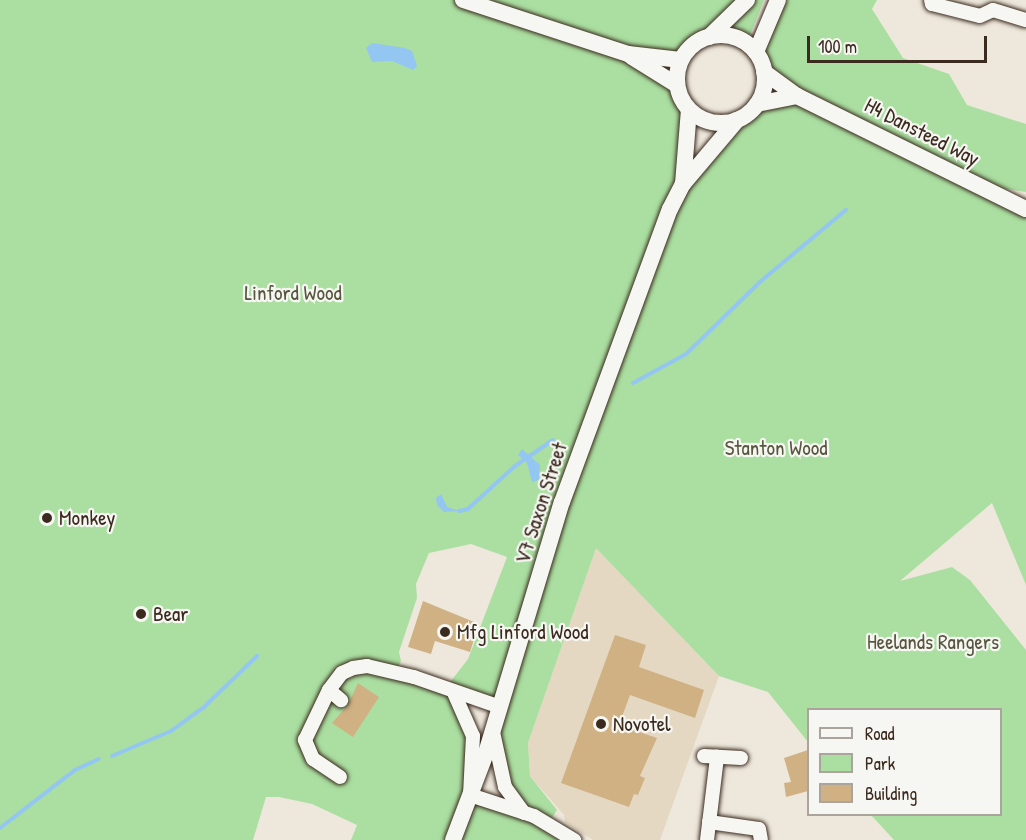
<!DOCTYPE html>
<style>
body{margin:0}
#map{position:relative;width:1026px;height:840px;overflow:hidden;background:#eee8dc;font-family:"Patrick Hand",sans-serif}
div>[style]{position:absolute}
.built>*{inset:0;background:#e5d8c2}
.green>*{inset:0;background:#abdfa1}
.water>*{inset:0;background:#93c6f0}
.stream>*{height:4px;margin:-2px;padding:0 2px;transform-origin:2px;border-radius:2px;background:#93c6f0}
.building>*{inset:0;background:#d0b184}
.roads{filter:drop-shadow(0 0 2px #3b2a1e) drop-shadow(0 0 2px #3b2a1e)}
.minor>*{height:14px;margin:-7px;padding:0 7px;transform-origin:7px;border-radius:7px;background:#f6f6f2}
.tertiary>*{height:16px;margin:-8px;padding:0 8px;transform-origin:8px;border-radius:8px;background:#f6f6f2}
.tertiary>.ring{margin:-8px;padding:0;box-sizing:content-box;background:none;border:16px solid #f6f6f2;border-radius:50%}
.dots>*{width:16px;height:16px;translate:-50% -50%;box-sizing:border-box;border:3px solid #f6f6f2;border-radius:50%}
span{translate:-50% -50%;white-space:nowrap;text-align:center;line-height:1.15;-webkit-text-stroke:4.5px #f6f6f2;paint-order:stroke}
.street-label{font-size:21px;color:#3b2a1e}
.park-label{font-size:21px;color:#57573f}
.poi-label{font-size:21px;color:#3b2a1e}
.left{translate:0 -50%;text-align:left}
.legend{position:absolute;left:807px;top:708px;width:195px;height:108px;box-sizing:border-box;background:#f6f6f2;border:2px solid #aba49d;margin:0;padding:8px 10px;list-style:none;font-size:18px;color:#3b2a1e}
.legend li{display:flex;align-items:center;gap:12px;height:30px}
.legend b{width:30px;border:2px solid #aba49d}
.scale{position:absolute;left:807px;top:36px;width:180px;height:27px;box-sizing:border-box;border:3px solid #3b2a1e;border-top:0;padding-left:8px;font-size:18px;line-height:21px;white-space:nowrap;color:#3b2a1e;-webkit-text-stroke:4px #f6f6f2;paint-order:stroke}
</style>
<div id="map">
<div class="built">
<div style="clip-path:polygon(596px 547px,719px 676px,660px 840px,593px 840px,565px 822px,564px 815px,530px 776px,528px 743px)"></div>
</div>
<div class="green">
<div style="clip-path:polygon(evenodd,0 0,747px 0,681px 60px,630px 54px,677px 85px,689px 110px,683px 183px,737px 120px,757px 104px,797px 96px,764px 72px,756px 52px,778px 0,877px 0,872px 9px,903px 58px,949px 74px,967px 105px,1026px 124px,1026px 192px,982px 185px,1026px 209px,1026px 585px,992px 503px,900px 581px,952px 567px,970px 580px,1026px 650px,1026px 840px,894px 840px,871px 815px,1000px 814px,1000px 710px,808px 710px,808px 742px,768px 692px,719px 676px,596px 548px,528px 743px,530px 776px,557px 810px,548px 824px,574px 840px,351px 840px,357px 825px,312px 804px,279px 797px,266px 797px,253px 840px,0 840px,0 0,471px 544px,507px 557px,468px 659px,444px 690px,396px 671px,401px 661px,399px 652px,417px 598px,416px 584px,429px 553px,471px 544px,0 0,454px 693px,500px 707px,496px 750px,523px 812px,470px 795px,474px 758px,454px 693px)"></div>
<div style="clip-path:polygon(756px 0,764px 0,750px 35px,730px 27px)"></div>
</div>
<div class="water">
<div style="clip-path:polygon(372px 43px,405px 48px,412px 51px,417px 66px,413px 70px,392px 61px,372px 62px,366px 48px)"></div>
<div style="clip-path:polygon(522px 449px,540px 465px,539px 480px,532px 482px,527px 463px,518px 455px)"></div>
<div style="clip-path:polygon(441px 494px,447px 507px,459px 511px,444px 512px,437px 505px,436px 498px)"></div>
</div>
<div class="stream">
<div style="left:633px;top:383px;width:60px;rotate:-28.7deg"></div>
<div style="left:686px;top:354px;width:105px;rotate:-44.2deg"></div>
<div style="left:761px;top:281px;width:111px;rotate:-39.9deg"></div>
<div style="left:459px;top:511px;width:9px;rotate:-13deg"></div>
<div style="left:468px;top:509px;width:64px;rotate:-42.5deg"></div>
<div style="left:515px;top:466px;width:46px;rotate:-34.4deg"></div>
<div style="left:112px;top:756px;width:64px;rotate:-23deg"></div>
<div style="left:171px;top:731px;width:39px;rotate:-36deg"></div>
<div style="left:203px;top:708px;width:75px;rotate:-43.9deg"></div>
<div style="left:0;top:828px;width:95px;rotate:-37.7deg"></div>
<div style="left:75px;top:770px;width:26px;rotate:-25deg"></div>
</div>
<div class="building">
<div style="clip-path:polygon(423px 601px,479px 624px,470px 652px,435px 641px,431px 654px,408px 647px)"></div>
<div style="clip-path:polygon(615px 635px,646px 645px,639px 667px,704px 690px,695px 718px,630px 695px,619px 725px,657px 738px,640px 776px,645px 778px,638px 795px,634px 794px,629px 807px,561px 783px)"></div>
<div style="clip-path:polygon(358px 683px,379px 697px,353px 737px,332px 723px,348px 705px)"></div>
<div style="clip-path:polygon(808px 750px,808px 791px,786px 797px,784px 783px,791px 782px,784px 758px)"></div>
</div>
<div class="roads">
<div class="minor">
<div style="left:931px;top:0;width:4px;rotate:76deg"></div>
<div style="left:932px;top:4px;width:49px;rotate:14deg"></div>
<div style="left:980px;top:16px;width:14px;rotate:-25deg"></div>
<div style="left:993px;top:10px;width:34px;rotate:17deg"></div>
<div style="left:329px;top:690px;width:16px;rotate:40deg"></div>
<div style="left:454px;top:693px;width:47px;rotate:66.2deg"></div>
<div style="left:473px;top:736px;width:59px;rotate:92.9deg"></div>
<div style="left:470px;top:795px;width:67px;rotate:18.2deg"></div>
<div style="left:534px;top:816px;width:47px;rotate:31deg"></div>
<div style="left:493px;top:732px;width:56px;rotate:77.7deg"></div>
<div style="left:505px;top:787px;width:32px;rotate:54deg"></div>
<div style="left:704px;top:756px;width:37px;rotate:3deg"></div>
<div style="left:340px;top:777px;width:32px;rotate:-146deg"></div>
<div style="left:313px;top:759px;width:21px;rotate:-113deg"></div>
<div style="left:305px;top:740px;width:55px;rotate:-64.4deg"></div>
<div style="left:329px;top:690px;width:21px;rotate:-53deg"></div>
<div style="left:342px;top:673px;width:12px;rotate:-24deg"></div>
<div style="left:353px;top:668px;width:14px;rotate:-8deg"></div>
<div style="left:367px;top:666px;width:48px;rotate:13.2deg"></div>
<div style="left:414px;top:677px;width:91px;rotate:19.2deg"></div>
<div style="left:709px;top:822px;width:50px;rotate:8deg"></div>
<div style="left:759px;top:829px;width:11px;rotate:80deg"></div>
<div style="left:707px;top:840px;width:84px;rotate:-83.1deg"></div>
</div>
<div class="tertiary">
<div style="left:463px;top:0;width:174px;rotate:18.1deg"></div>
<div style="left:628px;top:54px;width:53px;rotate:6.5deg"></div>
<div class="ring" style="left:677px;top:35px;width:72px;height:72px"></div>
<div style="left:709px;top:37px;width:53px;rotate:-44.2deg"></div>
<div style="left:756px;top:52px;width:56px;rotate:-67.1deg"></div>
<div style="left:632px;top:57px;width:53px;rotate:31.9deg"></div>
<div style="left:764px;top:72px;width:41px;rotate:36deg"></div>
<div style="left:797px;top:96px;width:255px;rotate:26.3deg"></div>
<div style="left:757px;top:104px;width:41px;rotate:-11.3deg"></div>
<div style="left:683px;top:184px;width:74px;rotate:-85.4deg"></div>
<div style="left:453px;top:840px;width:93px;rotate:-69.2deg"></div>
<div style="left:486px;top:753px;width:262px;rotate:-73.2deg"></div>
<div style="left:562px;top:502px;width:312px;rotate:-69.8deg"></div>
<div style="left:670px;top:209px;width:28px;rotate:-63deg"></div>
<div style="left:683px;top:184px;width:84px;rotate:-49.8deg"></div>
</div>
</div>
<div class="dots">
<div style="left:47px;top:518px;background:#3b2a1e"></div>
<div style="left:141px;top:614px;background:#3b2a1e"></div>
<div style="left:445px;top:632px;background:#3b2a1e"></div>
<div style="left:601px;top:724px;background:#3b2a1e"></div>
</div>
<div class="street-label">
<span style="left:922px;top:132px;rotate:27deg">H4 Dansteed Way</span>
<span style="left:541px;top:503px;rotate:-72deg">V7 Saxon Street</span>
</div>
<div class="park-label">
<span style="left:293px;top:293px">Linford Wood</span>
<span style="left:776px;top:448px">Stanton Wood</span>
<span style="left:933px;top:642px">Heelands Rangers</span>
</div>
<div class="poi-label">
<span class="left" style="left:59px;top:518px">Monkey</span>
<span class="left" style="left:153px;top:614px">Bear</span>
<span class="left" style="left:457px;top:632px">Mfg Linford Wood</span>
<span class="left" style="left:613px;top:724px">Novotel</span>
</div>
<ul class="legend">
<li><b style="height:8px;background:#f6f6f2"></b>Road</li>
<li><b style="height:16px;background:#abdfa1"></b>Park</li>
<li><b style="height:16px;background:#d0b184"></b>Building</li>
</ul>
<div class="scale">100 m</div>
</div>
